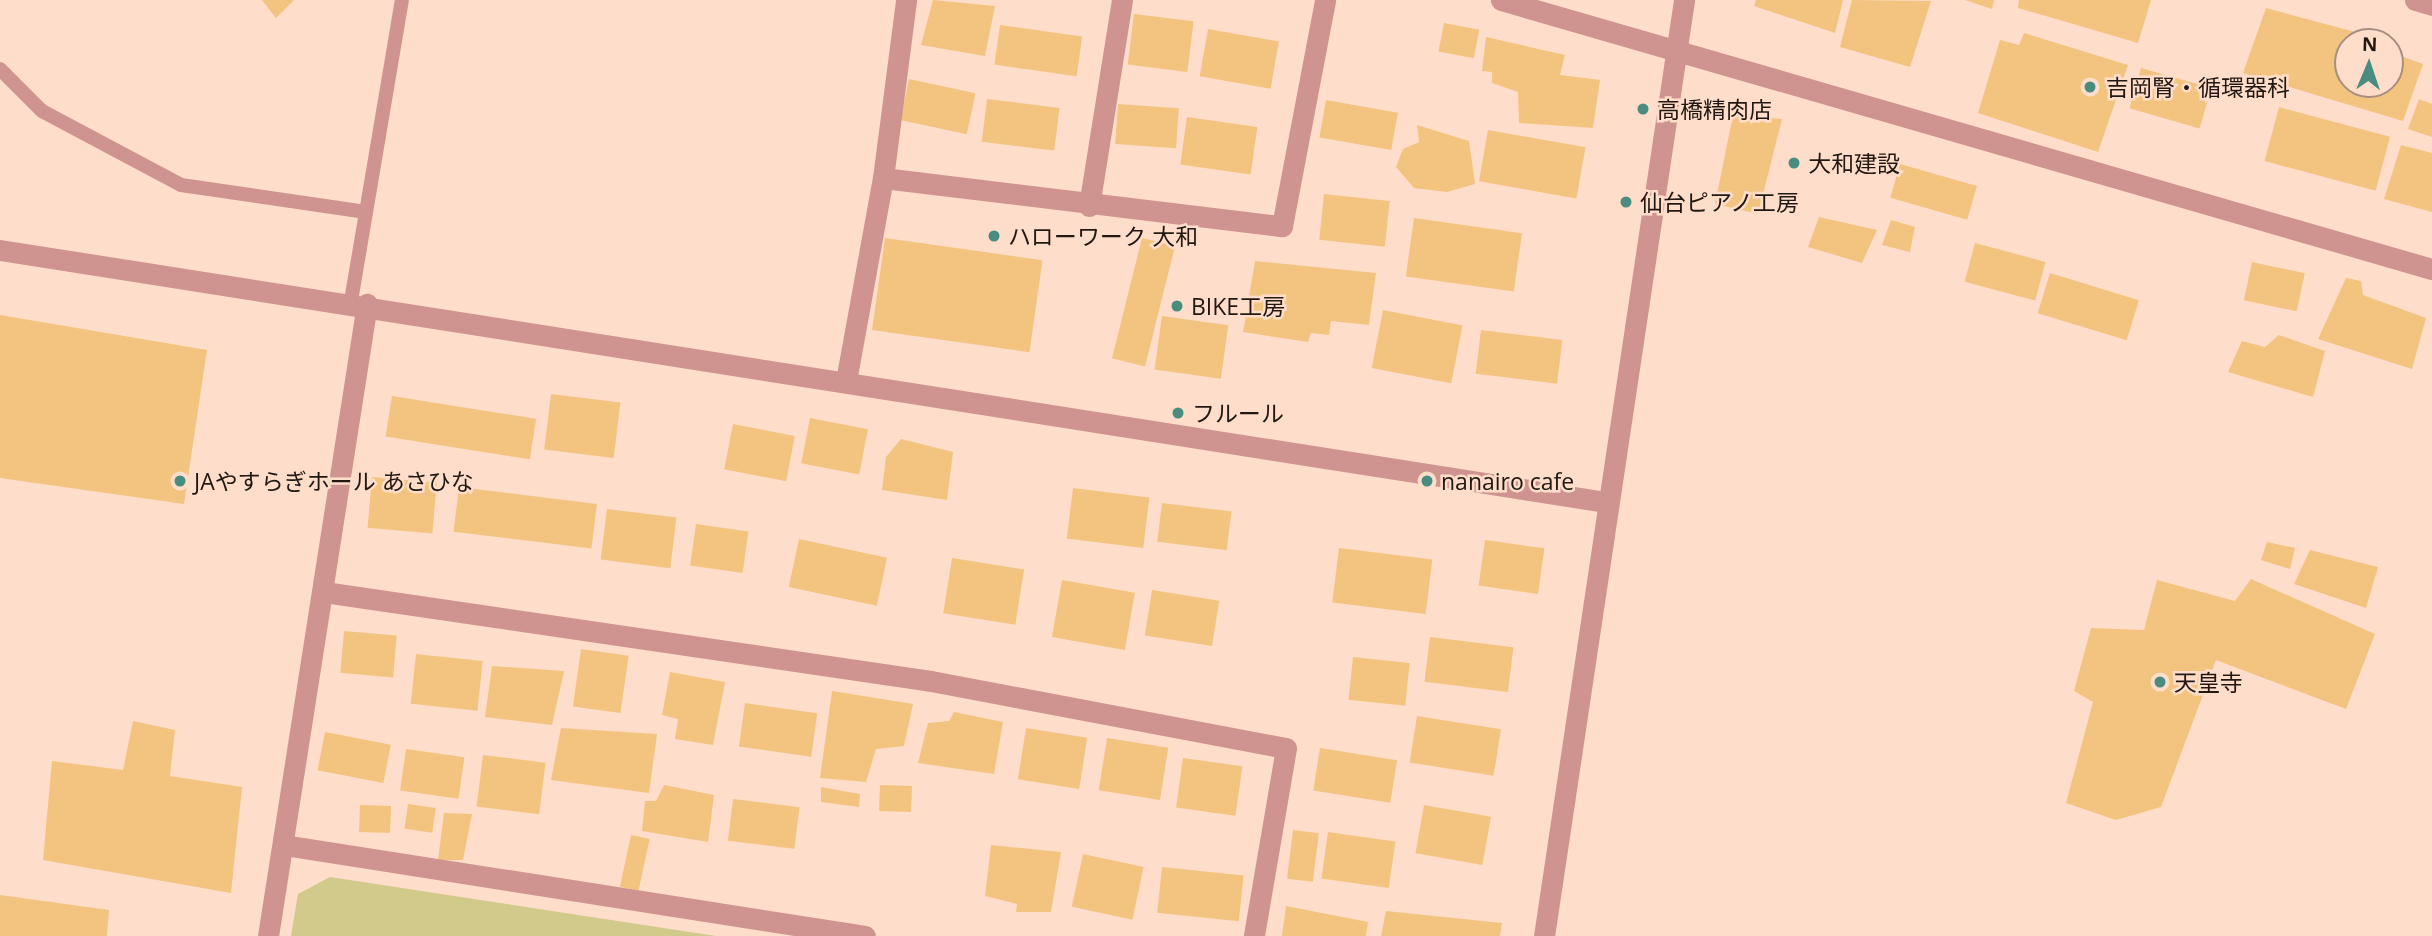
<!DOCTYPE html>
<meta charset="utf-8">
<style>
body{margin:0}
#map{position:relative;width:2432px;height:936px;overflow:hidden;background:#ffddcb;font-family:"Open Sans","Noto Sans JP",sans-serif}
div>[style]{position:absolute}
.green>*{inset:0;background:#d1ca8b}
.building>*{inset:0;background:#f3c47f;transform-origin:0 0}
.service>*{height:14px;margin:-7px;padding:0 7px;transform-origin:7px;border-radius:7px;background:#cf948f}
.minor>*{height:21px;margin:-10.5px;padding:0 10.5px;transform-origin:10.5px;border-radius:10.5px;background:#cf948f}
.tertiary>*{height:21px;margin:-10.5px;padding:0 10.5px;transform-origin:10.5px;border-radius:10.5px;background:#cf948f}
.dots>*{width:19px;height:19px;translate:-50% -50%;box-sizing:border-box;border:4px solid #ffddcb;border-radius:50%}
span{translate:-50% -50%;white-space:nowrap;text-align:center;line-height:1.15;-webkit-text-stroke:5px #ffddcb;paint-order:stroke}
.poi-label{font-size:23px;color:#231811}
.left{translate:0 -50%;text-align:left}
.north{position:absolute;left:2334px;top:28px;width:70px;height:70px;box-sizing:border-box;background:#ffddcb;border:2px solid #a78e81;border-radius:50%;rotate:2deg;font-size:19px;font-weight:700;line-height:28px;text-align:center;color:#231811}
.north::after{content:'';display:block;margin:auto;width:24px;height:32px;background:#498c80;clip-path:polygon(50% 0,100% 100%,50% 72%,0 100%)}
</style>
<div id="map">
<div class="green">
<div style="clip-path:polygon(330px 877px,716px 936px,291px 936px,298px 894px)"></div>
</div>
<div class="building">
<div style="clip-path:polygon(262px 0,294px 0,276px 18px)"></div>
<div style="clip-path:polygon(933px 0,995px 6px,985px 56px,921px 45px)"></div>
<div style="clip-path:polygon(1756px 0,1843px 0,1835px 33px,1754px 6px)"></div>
<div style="clip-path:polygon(1852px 0,1931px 1px,1910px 67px,1840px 47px)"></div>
<div style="clip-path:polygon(1965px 0,1994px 0,1992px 9px)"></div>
<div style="clip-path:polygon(2019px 0,2151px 0,2138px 43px,2018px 8px)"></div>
<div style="clip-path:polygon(2266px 8px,2359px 33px,2360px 42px,2348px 42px,2348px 84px,2390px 84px,2390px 52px,2423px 64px,2403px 121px,2243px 73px)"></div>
<div style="left:1134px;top:14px;width:60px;height:51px;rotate:7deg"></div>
<div style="left:1444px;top:23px;width:36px;height:29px;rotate:11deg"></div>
<div style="left:1000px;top:25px;width:83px;height:40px;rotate:8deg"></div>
<div style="left:1208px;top:29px;width:72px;height:48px;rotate:10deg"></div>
<div style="clip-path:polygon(2024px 33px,2128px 65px,2098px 152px,1978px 113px,2000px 40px,2019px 45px)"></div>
<div style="clip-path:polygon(1486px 37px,1565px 55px,1560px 75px,1600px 80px,1593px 128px,1519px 123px,1518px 92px,1492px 83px,1492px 72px,1482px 71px)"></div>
<div style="left:2141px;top:68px;width:73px;height:42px;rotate:16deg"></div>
<div style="left:909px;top:79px;width:68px;height:42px;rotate:12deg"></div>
<div style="left:987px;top:99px;width:73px;height:43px;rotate:7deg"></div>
<div style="clip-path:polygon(2419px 99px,2432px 104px,2432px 137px,2408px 129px)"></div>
<div style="left:1326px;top:100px;width:73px;height:38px;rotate:10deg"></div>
<div style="left:1118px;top:104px;width:61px;height:40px;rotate:4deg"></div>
<div style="left:2279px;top:107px;width:115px;height:56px;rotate:15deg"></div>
<div style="clip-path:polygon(1733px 115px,1782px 119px,1758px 214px,1715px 204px)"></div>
<div style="left:1187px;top:117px;width:71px;height:48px;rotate:8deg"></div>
<div style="clip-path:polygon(1417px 125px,1469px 141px,1475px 184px,1447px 192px,1414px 188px,1396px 167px,1403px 149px,1419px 142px)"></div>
<div style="left:1488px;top:130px;width:99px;height:52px;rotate:10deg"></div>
<div style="clip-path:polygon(2401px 145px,2432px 153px,2432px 212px,2384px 199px)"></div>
<div style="left:1900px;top:164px;width:80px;height:35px;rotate:16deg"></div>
<div style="left:1324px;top:194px;width:66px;height:46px;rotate:6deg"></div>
<div style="clip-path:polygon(1819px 217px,1877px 230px,1862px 263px,1808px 247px)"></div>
<div style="left:1414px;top:218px;width:109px;height:59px;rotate:8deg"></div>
<div style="clip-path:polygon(1891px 220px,1915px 227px,1910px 252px,1882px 245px)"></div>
<div style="left:885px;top:238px;width:159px;height:93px;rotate:8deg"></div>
<div style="left:1142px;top:238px;width:34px;height:124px;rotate:14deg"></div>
<div style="left:1975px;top:243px;width:73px;height:40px;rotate:15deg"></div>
<div style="clip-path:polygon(1255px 261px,1376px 273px,1369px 325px,1331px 321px,1329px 335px,1311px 333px,1308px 342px,1243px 332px)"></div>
<div style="left:2252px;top:262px;width:54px;height:39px;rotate:12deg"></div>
<div style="left:2050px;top:273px;width:93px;height:42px;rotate:17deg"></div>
<div style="clip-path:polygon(2346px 278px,2361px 281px,2363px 295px,2426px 318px,2412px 369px,2318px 339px)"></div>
<div style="left:1383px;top:310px;width:81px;height:59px;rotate:11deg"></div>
<div style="clip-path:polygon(0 315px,207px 350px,184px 504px,0 478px)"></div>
<div style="left:1162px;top:316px;width:67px;height:54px;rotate:8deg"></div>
<div style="left:1481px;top:330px;width:82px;height:44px;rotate:7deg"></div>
<div style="clip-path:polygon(2279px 335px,2325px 351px,2313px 397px,2228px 372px,2242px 341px,2265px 347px)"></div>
<div style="left:551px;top:394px;width:70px;height:56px;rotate:7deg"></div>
<div style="left:392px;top:396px;width:146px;height:41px;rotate:9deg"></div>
<div style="left:810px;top:418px;width:59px;height:46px;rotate:11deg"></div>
<div style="left:733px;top:424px;width:63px;height:46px;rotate:11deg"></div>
<div style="clip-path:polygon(901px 439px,953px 452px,947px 500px,882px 490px,886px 457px)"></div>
<div style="left:372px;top:477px;width:65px;height:51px;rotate:5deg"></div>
<div style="left:459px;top:487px;width:139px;height:45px;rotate:7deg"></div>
<div style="left:1073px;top:488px;width:77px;height:51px;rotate:7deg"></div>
<div style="left:1162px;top:503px;width:70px;height:39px;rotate:7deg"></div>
<div style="left:607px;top:509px;width:70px;height:51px;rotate:7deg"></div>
<div style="left:696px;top:524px;width:53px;height:42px;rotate:8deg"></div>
<div style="left:799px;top:539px;width:90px;height:49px;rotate:12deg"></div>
<div style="left:1485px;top:540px;width:60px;height:46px;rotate:8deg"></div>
<div style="clip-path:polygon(2267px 542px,2295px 548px,2290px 569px,2261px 560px)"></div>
<div style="left:1339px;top:548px;width:94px;height:55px;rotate:7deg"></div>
<div style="clip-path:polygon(2310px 550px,2378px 567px,2366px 608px,2294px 584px)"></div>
<div style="left:952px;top:558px;width:73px;height:56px;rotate:9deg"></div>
<div style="clip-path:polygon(2251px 579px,2375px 634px,2346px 709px,2216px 660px,2161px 807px,2116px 820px,2066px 803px,2093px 702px,2074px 691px,2091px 628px,2144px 630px,2157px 580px,2235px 601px)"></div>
<div style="left:1062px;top:580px;width:74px;height:58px;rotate:10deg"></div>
<div style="left:1152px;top:590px;width:68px;height:46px;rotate:9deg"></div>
<div style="left:344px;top:631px;width:53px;height:42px;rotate:5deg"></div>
<div style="left:1430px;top:637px;width:84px;height:45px;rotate:7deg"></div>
<div style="left:581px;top:649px;width:48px;height:58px;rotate:8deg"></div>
<div style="left:416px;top:654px;width:67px;height:50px;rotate:6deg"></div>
<div style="left:1353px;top:657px;width:57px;height:43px;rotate:6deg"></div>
<div style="clip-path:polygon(492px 666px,564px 671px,552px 725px,485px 717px)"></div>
<div style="clip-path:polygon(670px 672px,725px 682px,713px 745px,675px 739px,678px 719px,662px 715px)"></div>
<div style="clip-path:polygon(832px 691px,913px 704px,904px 746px,876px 749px,866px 782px,820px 778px)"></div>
<div style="left:745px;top:703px;width:73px;height:44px;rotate:8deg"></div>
<div style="clip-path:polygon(954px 712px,1003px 722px,994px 774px,918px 763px,928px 723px,949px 721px)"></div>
<div style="left:1417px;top:716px;width:85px;height:47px;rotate:9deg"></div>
<div style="clip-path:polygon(133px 721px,175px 730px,170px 776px,242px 787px,231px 893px,43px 860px,52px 761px,123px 770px)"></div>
<div style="clip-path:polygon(561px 728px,657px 734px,649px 793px,551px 780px)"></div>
<div style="left:1026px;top:728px;width:62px;height:52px;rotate:9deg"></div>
<div style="left:325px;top:732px;width:67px;height:39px;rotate:11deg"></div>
<div style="left:1107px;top:738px;width:62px;height:53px;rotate:9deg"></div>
<div style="left:1320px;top:748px;width:78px;height:43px;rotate:9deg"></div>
<div style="left:406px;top:749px;width:59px;height:42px;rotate:8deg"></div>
<div style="left:483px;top:755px;width:63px;height:52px;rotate:7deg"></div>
<div style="left:1183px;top:758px;width:60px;height:50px;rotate:8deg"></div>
<div style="clip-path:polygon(664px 785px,714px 795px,708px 842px,642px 831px,645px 801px,656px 801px)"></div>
<div style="left:880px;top:785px;width:32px;height:26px;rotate:2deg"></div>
<div style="clip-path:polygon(821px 787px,860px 794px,859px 807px,821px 802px)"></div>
<div style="left:733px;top:799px;width:67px;height:42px;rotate:7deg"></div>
<div style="left:408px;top:804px;width:28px;height:25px;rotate:8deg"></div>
<div style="left:360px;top:805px;width:31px;height:27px;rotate:2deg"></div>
<div style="left:1424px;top:805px;width:68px;height:49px;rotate:10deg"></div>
<div style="clip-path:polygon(444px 813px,472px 814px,463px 860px,438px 860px)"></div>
<div style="left:1293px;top:830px;width:26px;height:49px;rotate:7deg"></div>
<div style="left:1328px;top:832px;width:68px;height:47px;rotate:8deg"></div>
<div style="left:631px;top:835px;width:19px;height:53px;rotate:12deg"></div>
<div style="clip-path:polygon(991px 845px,1061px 852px,1051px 912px,1016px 912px,1017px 904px,985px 896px)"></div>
<div style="left:1083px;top:854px;width:62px;height:54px;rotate:12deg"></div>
<div style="left:1162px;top:867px;width:82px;height:46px;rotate:6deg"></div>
<div style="clip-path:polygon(0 895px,109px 910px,107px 936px,0 936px)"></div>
<div style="clip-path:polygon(1286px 906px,1368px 922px,1366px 936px,1282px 936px)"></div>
<div style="clip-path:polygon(1386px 911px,1502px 923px,1500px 936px,1381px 936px)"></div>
</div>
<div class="service">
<div style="left:0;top:69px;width:59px;rotate:45deg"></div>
<div style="left:42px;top:111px;width:157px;rotate:28deg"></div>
<div style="left:181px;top:185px;width:187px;rotate:8.3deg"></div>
<div style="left:351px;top:301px;width:305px;rotate:-80.4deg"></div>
</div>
<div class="minor">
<div style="left:1501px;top:0;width:969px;rotate:16.12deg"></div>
<div style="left:883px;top:178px;width:402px;rotate:6.9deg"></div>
<div style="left:1282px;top:226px;width:230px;rotate:-79.2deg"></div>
<div style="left:1089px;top:206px;width:209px;rotate:-80.9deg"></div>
<div style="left:846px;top:381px;width:206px;rotate:-79.7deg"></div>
<div style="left:883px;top:178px;width:179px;rotate:-82.6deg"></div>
<div style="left:324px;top:592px;width:613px;rotate:8.34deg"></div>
<div style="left:931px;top:681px;width:361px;rotate:10.7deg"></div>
<div style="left:1286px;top:748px;width:191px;rotate:99.7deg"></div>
<div style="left:284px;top:845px;width:588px;rotate:8.9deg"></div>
<div style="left:268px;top:936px;width:640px;rotate:-81.1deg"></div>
</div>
<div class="tertiary">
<div style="left:2415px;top:0;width:18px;rotate:16deg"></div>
<div style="left:0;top:250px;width:1626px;rotate:8.92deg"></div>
<div style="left:1544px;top:936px;width:946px;rotate:-81.49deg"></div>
</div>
<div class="dots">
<div style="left:2090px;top:87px;background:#498c80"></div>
<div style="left:1643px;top:109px;background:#498c80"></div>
<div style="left:1794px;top:163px;background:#498c80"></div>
<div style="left:1626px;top:202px;background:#498c80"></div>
<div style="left:994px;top:236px;background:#498c80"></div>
<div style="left:1177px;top:306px;background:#498c80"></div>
<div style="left:1178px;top:413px;background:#498c80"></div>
<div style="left:180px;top:481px;background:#498c80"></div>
<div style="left:1427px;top:481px;background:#498c80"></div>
<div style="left:2160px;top:682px;background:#498c80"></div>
</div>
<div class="poi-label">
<span class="left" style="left:2106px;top:87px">吉岡腎・循環器科</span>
<span class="left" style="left:1657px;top:109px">高橋精肉店</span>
<span class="left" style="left:1808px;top:163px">大和建設</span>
<span class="left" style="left:1640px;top:202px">仙台ピアノ工房</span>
<span class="left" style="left:1008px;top:236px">ハローワーク 大和</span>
<span class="left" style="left:1191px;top:306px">BIKE工房</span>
<span class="left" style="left:1192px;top:413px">フルール</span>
<span class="left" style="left:194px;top:481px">JAやすらぎホール あさひな</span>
<span class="left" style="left:1441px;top:481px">nanairo cafe</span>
<span class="left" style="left:2174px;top:682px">天皇寺</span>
</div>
<div class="north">N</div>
</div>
